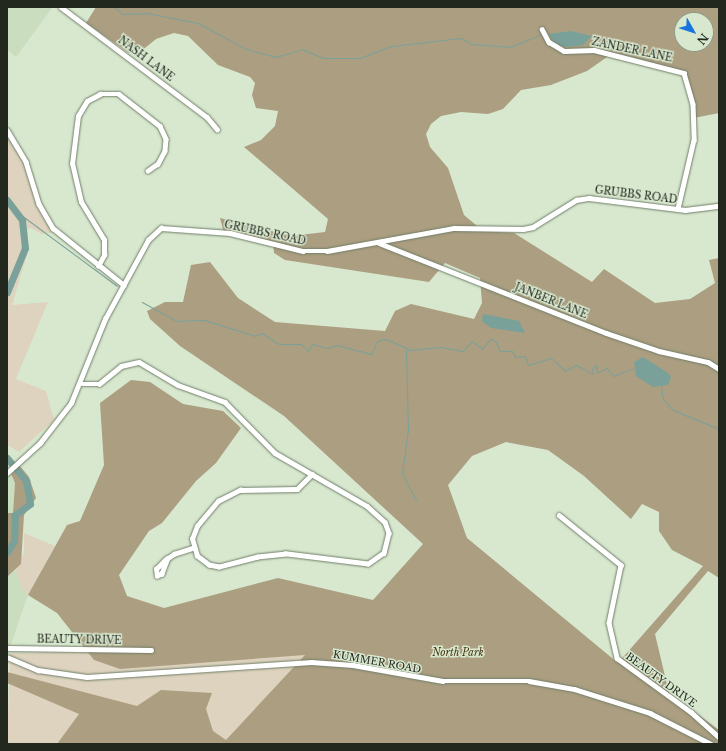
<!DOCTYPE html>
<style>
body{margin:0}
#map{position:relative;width:726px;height:751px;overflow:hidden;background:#d8e8cf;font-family:"Libre Baskerville",serif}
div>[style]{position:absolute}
.built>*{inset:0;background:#caddbf}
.green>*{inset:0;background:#ddd3be}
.forest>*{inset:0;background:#ac9e80}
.water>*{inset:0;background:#79a19a}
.stream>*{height:1px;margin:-0.5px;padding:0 0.5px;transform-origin:0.5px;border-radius:0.5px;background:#79a19a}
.river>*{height:7px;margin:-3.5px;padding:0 3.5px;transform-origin:3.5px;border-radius:3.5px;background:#79a19a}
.roads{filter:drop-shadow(0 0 1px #707e68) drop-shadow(0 0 1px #707e68)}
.minor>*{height:4.5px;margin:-2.25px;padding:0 2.25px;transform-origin:2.25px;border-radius:2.25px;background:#fff}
span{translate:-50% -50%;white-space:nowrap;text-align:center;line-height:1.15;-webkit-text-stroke:3px #d8e8cf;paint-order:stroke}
.street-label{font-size:10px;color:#23281f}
.park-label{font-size:10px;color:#483710;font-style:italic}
.frame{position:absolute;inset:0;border:8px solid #23281f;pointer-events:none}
.north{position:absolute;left:674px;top:12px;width:40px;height:40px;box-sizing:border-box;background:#d8e8cf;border:1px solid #909b89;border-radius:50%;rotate:129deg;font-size:11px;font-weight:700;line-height:16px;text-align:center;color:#23281f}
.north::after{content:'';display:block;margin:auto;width:14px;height:18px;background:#1974dd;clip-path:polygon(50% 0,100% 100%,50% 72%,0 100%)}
</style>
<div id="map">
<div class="built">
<div style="clip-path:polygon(7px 7px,52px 8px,16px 57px,7px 50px)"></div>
<div style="clip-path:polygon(7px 469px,15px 483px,13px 513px,7px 513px)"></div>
<div style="clip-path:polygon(16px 570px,28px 595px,10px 647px,7px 646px,7px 577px)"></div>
</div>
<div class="green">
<div style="clip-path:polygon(7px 130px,56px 232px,42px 234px,30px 228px,27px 230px,29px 248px,12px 305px,48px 302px,16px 379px,46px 391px,54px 420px,19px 452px,7px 445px)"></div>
<div style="clip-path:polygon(442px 528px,685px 714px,700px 744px,7px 744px,10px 653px,344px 648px)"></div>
<div style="clip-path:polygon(24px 533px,55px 546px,28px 595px,23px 591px,16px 570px,24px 553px)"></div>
</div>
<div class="forest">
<div style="clip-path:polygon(evenodd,96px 7px,719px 7px,719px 113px,694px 118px,685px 75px,610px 55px,587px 71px,551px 85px,521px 90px,503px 109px,488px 114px,461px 112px,441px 116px,431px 124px,426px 134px,430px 147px,448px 168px,464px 215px,483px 231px,514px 233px,592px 282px,604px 269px,655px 303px,690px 299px,715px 283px,709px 260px,719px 258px,719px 578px,708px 571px,655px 634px,669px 693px,719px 730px,719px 744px,57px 744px,79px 714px,7px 683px,7px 672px,137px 706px,161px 690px,212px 693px,206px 709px,213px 731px,226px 740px,305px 655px,120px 669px,94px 660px,57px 613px,28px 595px,67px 525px,80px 521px,104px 465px,100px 403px,131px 380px,150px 382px,183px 404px,223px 411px,241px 428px,216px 463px,196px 481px,162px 523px,149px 531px,119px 575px,127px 596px,164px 608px,278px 578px,373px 600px,423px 544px,284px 416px,180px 346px,150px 319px,147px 311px,165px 302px,183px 302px,191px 265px,210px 262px,238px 298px,275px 322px,385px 331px,395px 311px,411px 304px,474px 319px,482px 303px,480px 278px,445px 263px,429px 282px,285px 260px,274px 253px,273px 243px,224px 233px,220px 218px,291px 236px,325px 232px,328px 219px,244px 147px,261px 140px,275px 126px,278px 111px,256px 108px,252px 95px,255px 83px,250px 77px,218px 65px,188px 36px,174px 33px,156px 39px,140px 52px,129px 53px,86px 23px,96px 7px,682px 20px,706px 20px,706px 44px,682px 44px,682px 20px,96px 7px,506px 442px,548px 450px,584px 476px,631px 519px,642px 504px,659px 512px,659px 531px,672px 550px,703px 566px,618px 663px,467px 538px,448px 485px,472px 456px,506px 442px)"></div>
<div style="clip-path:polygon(20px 466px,29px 477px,36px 498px,24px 515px,21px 564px,7px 577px,7px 513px,13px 513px,15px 483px,11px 474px)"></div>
</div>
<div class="water">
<div style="clip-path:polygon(571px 31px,592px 36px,583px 45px,567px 47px,556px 45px,549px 34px)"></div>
<div style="clip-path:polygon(483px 314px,519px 321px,525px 333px,491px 328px,482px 321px)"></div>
<div style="clip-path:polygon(643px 357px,668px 373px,671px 377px,668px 385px,653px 387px,636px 376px,634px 362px)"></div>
</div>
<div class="stream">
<div style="left:114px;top:7px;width:11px;rotate:38deg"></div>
<div style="left:123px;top:14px;width:24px;rotate:-2deg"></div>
<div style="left:147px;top:13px;width:52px;rotate:11.1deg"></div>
<div style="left:198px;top:23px;width:55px;rotate:28.4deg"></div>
<div style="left:246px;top:49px;width:31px;rotate:15deg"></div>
<div style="left:276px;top:57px;width:27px;rotate:-17deg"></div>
<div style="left:302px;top:49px;width:23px;rotate:23deg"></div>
<div style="left:323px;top:58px;width:37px"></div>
<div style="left:360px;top:58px;width:34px;rotate:-21deg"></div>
<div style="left:392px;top:46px;width:69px;rotate:-6.6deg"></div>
<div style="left:461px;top:38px;width:12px;rotate:31deg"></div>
<div style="left:471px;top:44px;width:39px;rotate:4deg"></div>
<div style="left:510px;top:47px;width:35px;rotate:-22deg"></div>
<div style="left:17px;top:212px;width:124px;rotate:36.5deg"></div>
<div style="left:142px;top:302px;width:39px;rotate:29deg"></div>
<div style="left:176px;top:321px;width:28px;rotate:-2deg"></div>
<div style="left:204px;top:320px;width:53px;rotate:17.4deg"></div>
<div style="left:255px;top:336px;width:7px;rotate:-27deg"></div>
<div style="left:261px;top:333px;width:21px;rotate:31deg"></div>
<div style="left:279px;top:344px;width:22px"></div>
<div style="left:301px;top:344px;width:10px;rotate:45deg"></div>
<div style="left:308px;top:351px;width:8px;rotate:-60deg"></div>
<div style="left:312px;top:344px;width:16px;rotate:15deg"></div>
<div style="left:327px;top:348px;width:10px;rotate:-17deg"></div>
<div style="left:337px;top:345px;width:35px;rotate:15deg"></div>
<div style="left:371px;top:354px;width:14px;rotate:-65deg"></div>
<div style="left:377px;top:341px;width:9px;rotate:-13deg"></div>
<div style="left:386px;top:339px;width:27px;rotate:24deg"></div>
<div style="left:411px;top:350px;width:29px;rotate:-6deg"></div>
<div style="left:440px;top:347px;width:23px;rotate:10deg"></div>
<div style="left:463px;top:351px;width:13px;rotate:-48deg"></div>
<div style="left:472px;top:341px;width:13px;rotate:39deg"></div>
<div style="left:482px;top:349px;width:13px;rotate:-51deg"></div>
<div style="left:490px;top:339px;width:5px;rotate:22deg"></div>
<div style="left:495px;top:341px;width:11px;rotate:63deg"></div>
<div style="left:500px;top:351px;width:12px"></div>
<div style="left:512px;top:351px;width:7px;rotate:63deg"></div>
<div style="left:515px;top:357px;width:10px;rotate:-6deg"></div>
<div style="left:525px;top:356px;width:9px;rotate:72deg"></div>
<div style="left:528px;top:365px;width:24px;rotate:-17deg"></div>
<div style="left:551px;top:358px;width:19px;rotate:43deg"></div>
<div style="left:565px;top:371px;width:13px;rotate:-29deg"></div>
<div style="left:576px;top:365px;width:19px;rotate:28deg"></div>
<div style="left:593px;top:374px;width:5px;rotate:-101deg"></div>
<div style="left:592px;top:369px;width:6px;rotate:-45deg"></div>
<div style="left:596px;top:365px;width:8px;rotate:83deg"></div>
<div style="left:597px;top:373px;width:11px;rotate:-27deg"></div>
<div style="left:607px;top:368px;width:10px;rotate:53deg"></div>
<div style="left:613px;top:376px;width:22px;rotate:-21deg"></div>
<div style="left:406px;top:349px;width:81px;rotate:88.6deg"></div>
<div style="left:408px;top:430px;width:43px;rotate:97.9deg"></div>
<div style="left:402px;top:473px;width:31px;rotate:63deg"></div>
<div style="left:661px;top:387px;width:12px;rotate:81deg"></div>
<div style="left:663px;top:399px;width:15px;rotate:48deg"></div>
<div style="left:673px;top:410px;width:50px;rotate:22.4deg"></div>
</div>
<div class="river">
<div style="left:7px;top:200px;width:25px;rotate:53deg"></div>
<div style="left:22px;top:220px;width:28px;rotate:84deg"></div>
<div style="left:25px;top:248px;width:48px;rotate:112.2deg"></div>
<div style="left:7px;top:458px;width:30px;rotate:50deg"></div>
<div style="left:26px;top:481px;width:23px;rotate:80deg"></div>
<div style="left:30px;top:504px;width:19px;rotate:144deg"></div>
<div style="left:15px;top:515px;width:26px;rotate:92deg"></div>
<div style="left:14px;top:541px;width:13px;rotate:122deg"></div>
</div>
<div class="roads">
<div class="minor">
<div style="left:61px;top:7px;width:183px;rotate:37deg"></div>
<div style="left:207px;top:117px;width:16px;rotate:50deg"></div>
<div style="left:542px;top:29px;width:15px;rotate:62deg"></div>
<div style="left:549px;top:42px;width:17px;rotate:31deg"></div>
<div style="left:564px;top:51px;width:30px;rotate:-2deg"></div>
<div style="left:594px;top:50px;width:93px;rotate:14.3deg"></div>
<div style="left:684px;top:73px;width:32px;rotate:74deg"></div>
<div style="left:693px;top:104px;width:36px;rotate:88deg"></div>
<div style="left:694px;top:140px;width:71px;rotate:103.1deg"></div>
<div style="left:7px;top:130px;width:37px;rotate:59deg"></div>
<div style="left:26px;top:162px;width:44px;rotate:72.8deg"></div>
<div style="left:39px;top:204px;width:28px;rotate:60deg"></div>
<div style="left:53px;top:228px;width:91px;rotate:38.8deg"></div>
<div style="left:379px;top:243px;width:244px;rotate:21.6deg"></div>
<div style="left:606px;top:333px;width:56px;rotate:18.8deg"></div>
<div style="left:659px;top:351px;width:50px;rotate:12.7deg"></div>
<div style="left:708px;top:362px;width:13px;rotate:32deg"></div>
<div style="left:98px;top:266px;width:13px;rotate:-61deg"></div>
<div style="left:104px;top:255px;width:15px;rotate:-90deg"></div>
<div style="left:104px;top:240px;width:44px;rotate:-121.2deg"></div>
<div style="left:81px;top:202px;width:39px;rotate:-103deg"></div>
<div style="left:72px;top:164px;width:48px;rotate:-82.9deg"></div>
<div style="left:78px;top:116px;width:17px;rotate:-59deg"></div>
<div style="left:87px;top:101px;width:15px;rotate:-28deg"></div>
<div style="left:100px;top:94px;width:19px"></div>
<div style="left:119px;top:94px;width:52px;rotate:38deg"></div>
<div style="left:160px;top:126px;width:14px;rotate:65deg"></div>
<div style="left:166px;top:139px;width:12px;rotate:95deg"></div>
<div style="left:165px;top:151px;width:15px;rotate:118deg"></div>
<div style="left:158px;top:164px;width:12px;rotate:145deg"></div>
<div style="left:82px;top:384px;width:17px"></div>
<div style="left:99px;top:384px;width:28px;rotate:-39deg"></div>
<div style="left:121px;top:366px;width:18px;rotate:-13deg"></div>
<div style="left:139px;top:362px;width:45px;rotate:30.5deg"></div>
<div style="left:178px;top:385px;width:50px;rotate:19.9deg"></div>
<div style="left:225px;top:402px;width:71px;rotate:45.6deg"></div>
<div style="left:275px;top:453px;width:106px;rotate:29.9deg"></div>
<div style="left:367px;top:506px;width:24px;rotate:42deg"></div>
<div style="left:385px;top:522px;width:12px;rotate:70deg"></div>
<div style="left:389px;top:533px;width:21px;rotate:104deg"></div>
<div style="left:384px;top:553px;width:19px;rotate:145deg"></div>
<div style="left:368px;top:564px;width:83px;rotate:-173deg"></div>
<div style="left:286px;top:554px;width:28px;rotate:174deg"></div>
<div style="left:258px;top:557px;width:40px;rotate:165.6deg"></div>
<div style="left:219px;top:567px;width:10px;rotate:-169deg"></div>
<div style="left:209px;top:565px;width:15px;rotate:-143deg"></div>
<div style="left:197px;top:556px;width:18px;rotate:-106deg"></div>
<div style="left:192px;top:539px;width:14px;rotate:-69deg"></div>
<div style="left:197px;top:526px;width:33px;rotate:-50deg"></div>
<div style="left:218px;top:501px;width:25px;rotate:-27deg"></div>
<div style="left:240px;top:490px;width:57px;rotate:-1deg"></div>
<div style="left:297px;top:489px;width:21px;rotate:-45deg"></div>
<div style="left:7px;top:473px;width:45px;rotate:-42.3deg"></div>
<div style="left:40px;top:443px;width:51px;rotate:-52.2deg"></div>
<div style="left:71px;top:403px;width:91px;rotate:-68deg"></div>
<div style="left:105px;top:319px;width:90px;rotate:-61.4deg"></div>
<div style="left:148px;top:240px;width:18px;rotate:-43deg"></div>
<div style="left:161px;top:228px;width:69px;rotate:4.1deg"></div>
<div style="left:230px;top:233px;width:75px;rotate:13.9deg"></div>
<div style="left:303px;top:251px;width:24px"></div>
<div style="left:327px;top:251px;width:129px;rotate:-10.3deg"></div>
<div style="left:454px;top:228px;width:69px;rotate:0.8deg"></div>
<div style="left:523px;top:229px;width:10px;rotate:-11deg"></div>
<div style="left:533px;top:227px;width:51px;rotate:-32.1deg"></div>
<div style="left:576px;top:200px;width:13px;rotate:-9deg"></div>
<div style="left:589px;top:198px;width:97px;rotate:7.1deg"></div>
<div style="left:685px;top:210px;width:34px;rotate:-7deg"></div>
<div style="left:559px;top:515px;width:80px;rotate:38.9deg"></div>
<div style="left:621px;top:565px;width:59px;rotate:101.7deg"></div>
<div style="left:609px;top:623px;width:36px;rotate:77deg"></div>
<div style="left:617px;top:658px;width:92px;rotate:36.1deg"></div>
<div style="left:691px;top:712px;width:38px;rotate:42deg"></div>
<div style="left:168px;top:558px;width:17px;rotate:111deg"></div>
<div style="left:162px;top:574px;width:5px;rotate:158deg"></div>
<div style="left:157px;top:576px;width:7px;rotate:-98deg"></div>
<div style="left:156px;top:569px;width:13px;rotate:-45deg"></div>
<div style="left:165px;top:560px;width:11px;rotate:-34deg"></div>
<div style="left:174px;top:554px;width:20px;rotate:-18deg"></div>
<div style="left:7px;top:648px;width:144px;rotate:0.8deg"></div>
<div style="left:7px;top:657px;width:34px;rotate:23deg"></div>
<div style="left:38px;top:670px;width:49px;rotate:8.1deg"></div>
<div style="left:87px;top:677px;width:225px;rotate:-3.8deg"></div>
<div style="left:311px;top:662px;width:42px;rotate:4.1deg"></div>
<div style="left:353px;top:665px;width:91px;rotate:10.1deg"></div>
<div style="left:443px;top:681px;width:86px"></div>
<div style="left:529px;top:681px;width:46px;rotate:10.1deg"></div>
<div style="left:574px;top:689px;width:80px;rotate:17.5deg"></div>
<div style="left:650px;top:713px;width:68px;rotate:26.9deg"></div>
</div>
</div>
<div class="street-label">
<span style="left:632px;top:50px;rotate:12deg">ZANDER LANE</span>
<span style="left:146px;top:59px;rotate:37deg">NASH LANE</span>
<span style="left:636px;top:195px;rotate:7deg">GRUBBS ROAD</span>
<span style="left:265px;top:233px;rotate:12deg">GRUBBS ROAD</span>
<span style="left:551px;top:301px;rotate:22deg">JANBER LANE</span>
<span style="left:79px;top:640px;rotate:1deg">BEAUTY DRIVE</span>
<span style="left:377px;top:662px;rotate:10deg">KUMMER ROAD</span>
<span style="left:661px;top:680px;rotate:36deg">BEAUTY DRIVE</span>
</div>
<div class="park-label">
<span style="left:458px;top:653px">North Park</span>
</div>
<div class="frame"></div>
<div class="north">N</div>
</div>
